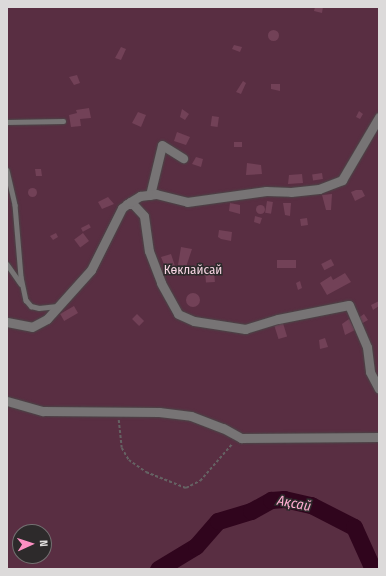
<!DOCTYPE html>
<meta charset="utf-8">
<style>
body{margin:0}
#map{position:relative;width:386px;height:576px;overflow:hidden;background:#2d2a2b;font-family:"Fira Sans Condensed",sans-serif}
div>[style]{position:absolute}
.green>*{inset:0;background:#592e42}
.river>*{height:17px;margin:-8.5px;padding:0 8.5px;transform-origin:8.5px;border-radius:8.5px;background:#30051d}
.building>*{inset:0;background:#724157;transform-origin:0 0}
.round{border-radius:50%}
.path>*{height:1.5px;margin-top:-0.75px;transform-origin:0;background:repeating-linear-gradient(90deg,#656263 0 3px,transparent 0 5px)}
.roads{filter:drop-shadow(0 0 1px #494747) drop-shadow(0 0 1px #494747)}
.service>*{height:4.5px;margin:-2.25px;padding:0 2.25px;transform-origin:2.25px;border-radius:2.25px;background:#777475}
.minor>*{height:9px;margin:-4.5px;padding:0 4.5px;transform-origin:4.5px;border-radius:4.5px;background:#777475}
span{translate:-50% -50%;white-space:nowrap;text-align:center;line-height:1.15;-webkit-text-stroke:3px #2d2a2b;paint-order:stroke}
.park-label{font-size:13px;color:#f5d3e1}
.water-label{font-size:14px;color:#fdaccf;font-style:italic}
.frame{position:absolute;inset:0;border:8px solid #dcdada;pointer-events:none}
.north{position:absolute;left:12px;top:524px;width:40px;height:40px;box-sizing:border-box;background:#2d2a2b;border:1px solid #737071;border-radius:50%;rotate:87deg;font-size:11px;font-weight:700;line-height:16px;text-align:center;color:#dcdada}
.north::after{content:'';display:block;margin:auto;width:14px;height:18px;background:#fc8fc2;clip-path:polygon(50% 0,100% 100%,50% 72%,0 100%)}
</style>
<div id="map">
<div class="green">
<div style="clip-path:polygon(evenodd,7px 7px,379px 7px,379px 569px,7px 569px,7px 7px,20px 532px,44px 532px,44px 556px,20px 556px,20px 532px)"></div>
</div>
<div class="river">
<div style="left:158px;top:569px;width:44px;rotate:-31.2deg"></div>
<div style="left:196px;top:546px;width:33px;rotate:-49deg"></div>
<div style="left:218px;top:521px;width:34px;rotate:-17deg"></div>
<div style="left:251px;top:511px;width:23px;rotate:-29deg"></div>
<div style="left:271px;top:500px;width:13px;rotate:-4deg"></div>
<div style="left:284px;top:499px;width:28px;rotate:13deg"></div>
<div style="left:311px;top:505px;width:48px;rotate:27.1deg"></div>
<div style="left:354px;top:527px;width:46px;rotate:65.7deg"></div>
</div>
<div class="building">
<div style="clip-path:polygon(315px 7px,323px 7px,322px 13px,314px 11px)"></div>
<div class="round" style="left:267.5px;top:29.5px;width:11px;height:11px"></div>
<div style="clip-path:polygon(234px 45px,242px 47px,240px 52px,232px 49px)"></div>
<div style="clip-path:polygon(121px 47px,126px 49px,121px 60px,115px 58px)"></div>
<div style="clip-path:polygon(77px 75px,80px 83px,74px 85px,69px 77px)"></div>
<div style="clip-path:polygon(243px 81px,246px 83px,241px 94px,236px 92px)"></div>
<div style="clip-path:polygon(271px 84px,280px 84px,280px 91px,271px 89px)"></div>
<div style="clip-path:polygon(89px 108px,91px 118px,80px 119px,81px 126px,71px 127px,69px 115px,77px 113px,76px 110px)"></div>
<div style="clip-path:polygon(182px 109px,189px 114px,185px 120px,180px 117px)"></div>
<div style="clip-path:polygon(359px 111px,363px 114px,360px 119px,356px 117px)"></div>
<div style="clip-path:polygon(138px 112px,146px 115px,141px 127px,132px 123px)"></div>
<div style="left:212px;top:116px;width:7px;height:10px;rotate:8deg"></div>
<div style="clip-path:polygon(177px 132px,190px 137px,186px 145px,174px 141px)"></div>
<div style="left:234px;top:142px;width:8px;height:5px"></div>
<div style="clip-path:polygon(196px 157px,203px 159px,201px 167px,192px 164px)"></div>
<div style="clip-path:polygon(247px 163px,261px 165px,262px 174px,246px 175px)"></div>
<div style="clip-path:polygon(35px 169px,41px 169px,42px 176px,36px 176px)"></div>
<div style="left:322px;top:173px;width:6px;height:10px;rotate:81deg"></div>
<div style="clip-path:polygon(302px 174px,303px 183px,288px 184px,289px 175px)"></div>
<div class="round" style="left:27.5px;top:187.5px;width:9px;height:9px"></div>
<div style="clip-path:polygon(356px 190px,362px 190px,365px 196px,355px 201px,351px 192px)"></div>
<div style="clip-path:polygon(332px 194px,331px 210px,326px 210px,322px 195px)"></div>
<div style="clip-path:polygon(108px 197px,114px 204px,102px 209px,98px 202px)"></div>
<div style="left:267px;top:201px;width:6px;height:12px;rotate:9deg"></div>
<div style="clip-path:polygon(230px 203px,240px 205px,240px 214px,229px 211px)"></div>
<div style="clip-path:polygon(283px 203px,291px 203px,290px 216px,285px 215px)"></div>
<div class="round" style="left:255.5px;top:204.5px;width:9px;height:9px"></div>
<div style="clip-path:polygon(255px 216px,262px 218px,260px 224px,254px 222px)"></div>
<div style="left:307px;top:218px;width:7px;height:7px;rotate:82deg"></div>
<div style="left:89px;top:224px;width:4px;height:9px;rotate:63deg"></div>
<div style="clip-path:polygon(219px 230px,232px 232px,231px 241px,221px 239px,218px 237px)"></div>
<div style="clip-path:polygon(56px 233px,58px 237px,53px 240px,50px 236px)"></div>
<div style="left:83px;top:233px;width:10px;height:11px;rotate:53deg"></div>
<div style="clip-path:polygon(181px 247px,192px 249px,186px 267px,178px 265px)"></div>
<div style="clip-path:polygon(171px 254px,175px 266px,165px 267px,161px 257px)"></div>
<div style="left:331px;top:259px;width:7px;height:11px;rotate:63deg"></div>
<div style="left:277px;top:260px;width:19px;height:8px"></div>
<div style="left:214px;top:269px;width:13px;height:9px;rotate:86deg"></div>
<div style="clip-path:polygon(345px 273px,351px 282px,327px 295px,320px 283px,331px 276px,333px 280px)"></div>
<div style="clip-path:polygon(300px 281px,302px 288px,298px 290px,296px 283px)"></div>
<div class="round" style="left:186px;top:293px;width:14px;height:14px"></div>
<div style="clip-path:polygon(379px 301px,379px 306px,373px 310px,371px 305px)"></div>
<div style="left:74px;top:306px;width:8px;height:16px;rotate:60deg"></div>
<div style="left:137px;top:314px;width:10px;height:7px;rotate:45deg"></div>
<div style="clip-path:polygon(364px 314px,368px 320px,361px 324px,358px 318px)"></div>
<div style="clip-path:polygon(349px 319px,355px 330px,345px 335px,342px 324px)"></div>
<div style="left:283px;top:323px;width:14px;height:9px;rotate:73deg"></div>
<div style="clip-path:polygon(325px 338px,328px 347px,320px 349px,319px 340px)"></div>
</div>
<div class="path">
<div style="left:119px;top:420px;width:28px;rotate:84deg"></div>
<div style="left:122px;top:448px;width:14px;rotate:60deg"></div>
<div style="left:129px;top:460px;width:21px;rotate:35deg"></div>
<div style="left:146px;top:472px;width:43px;rotate:21.8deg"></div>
<div style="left:186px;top:488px;width:16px;rotate:-27deg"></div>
<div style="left:200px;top:481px;width:49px;rotate:-49.1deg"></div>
</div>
<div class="roads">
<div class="service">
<div style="left:7px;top:122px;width:56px;rotate:-1deg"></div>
<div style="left:7px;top:170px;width:36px;rotate:77deg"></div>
<div style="left:15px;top:205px;width:72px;rotate:85.2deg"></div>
<div style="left:21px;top:277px;width:24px;rotate:78deg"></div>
<div style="left:26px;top:300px;width:8px;rotate:50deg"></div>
<div style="left:31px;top:306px;width:8px;rotate:14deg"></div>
<div style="left:39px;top:308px;width:18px;rotate:-6deg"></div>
<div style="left:7px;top:264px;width:24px;rotate:55deg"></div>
</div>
<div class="minor">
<div style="left:150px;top:195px;width:51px;rotate:-76.5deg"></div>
<div style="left:162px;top:145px;width:25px;rotate:32deg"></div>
<div style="left:127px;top:204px;width:6px"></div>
<div style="left:133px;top:204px;width:16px;rotate:47deg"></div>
<div style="left:144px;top:216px;width:35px;rotate:82deg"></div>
<div style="left:149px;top:251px;width:34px;rotate:69deg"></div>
<div style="left:161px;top:283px;width:35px;rotate:61deg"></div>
<div style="left:178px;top:314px;width:17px;rotate:24deg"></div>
<div style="left:194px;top:321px;width:52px;rotate:8.9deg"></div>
<div style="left:245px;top:329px;width:34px;rotate:-17deg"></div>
<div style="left:278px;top:319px;width:72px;rotate:-11.2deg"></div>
<div style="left:349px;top:305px;width:46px;rotate:66.8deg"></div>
<div style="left:367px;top:347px;width:25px;rotate:83deg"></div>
<div style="left:370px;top:372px;width:19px;rotate:62deg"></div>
<div style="left:7px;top:322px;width:25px;rotate:11deg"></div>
<div style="left:32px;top:327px;width:17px;rotate:-28deg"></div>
<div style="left:47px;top:319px;width:66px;rotate:-48.1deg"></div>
<div style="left:91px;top:270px;width:69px;rotate:-63.4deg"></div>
<div style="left:122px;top:208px;width:10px;rotate:-37deg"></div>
<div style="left:130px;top:202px;width:12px;rotate:-31deg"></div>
<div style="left:140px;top:196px;width:16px;rotate:-7deg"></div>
<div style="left:156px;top:194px;width:32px;rotate:14deg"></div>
<div style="left:187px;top:202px;width:80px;rotate:-7.9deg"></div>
<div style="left:266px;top:191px;width:25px;rotate:2deg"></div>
<div style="left:291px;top:192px;width:28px;rotate:-6deg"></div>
<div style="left:319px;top:189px;width:25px;rotate:-21deg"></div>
<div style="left:342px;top:180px;width:73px;rotate:-59.6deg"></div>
<div style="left:7px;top:401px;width:37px;rotate:16deg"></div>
<div style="left:43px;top:411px;width:116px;rotate:0.5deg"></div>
<div style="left:159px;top:412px;width:32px;rotate:7deg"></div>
<div style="left:191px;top:416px;width:34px;rotate:21deg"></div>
<div style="left:223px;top:428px;width:21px;rotate:29deg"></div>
<div style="left:241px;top:438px;width:138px;rotate:-0.4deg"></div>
</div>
</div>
<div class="park-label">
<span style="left:193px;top:270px">Көклайсай</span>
</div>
<div class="water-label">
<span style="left:294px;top:504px;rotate:11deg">Ақсай</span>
</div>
<div class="frame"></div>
<div class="north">N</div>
</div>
